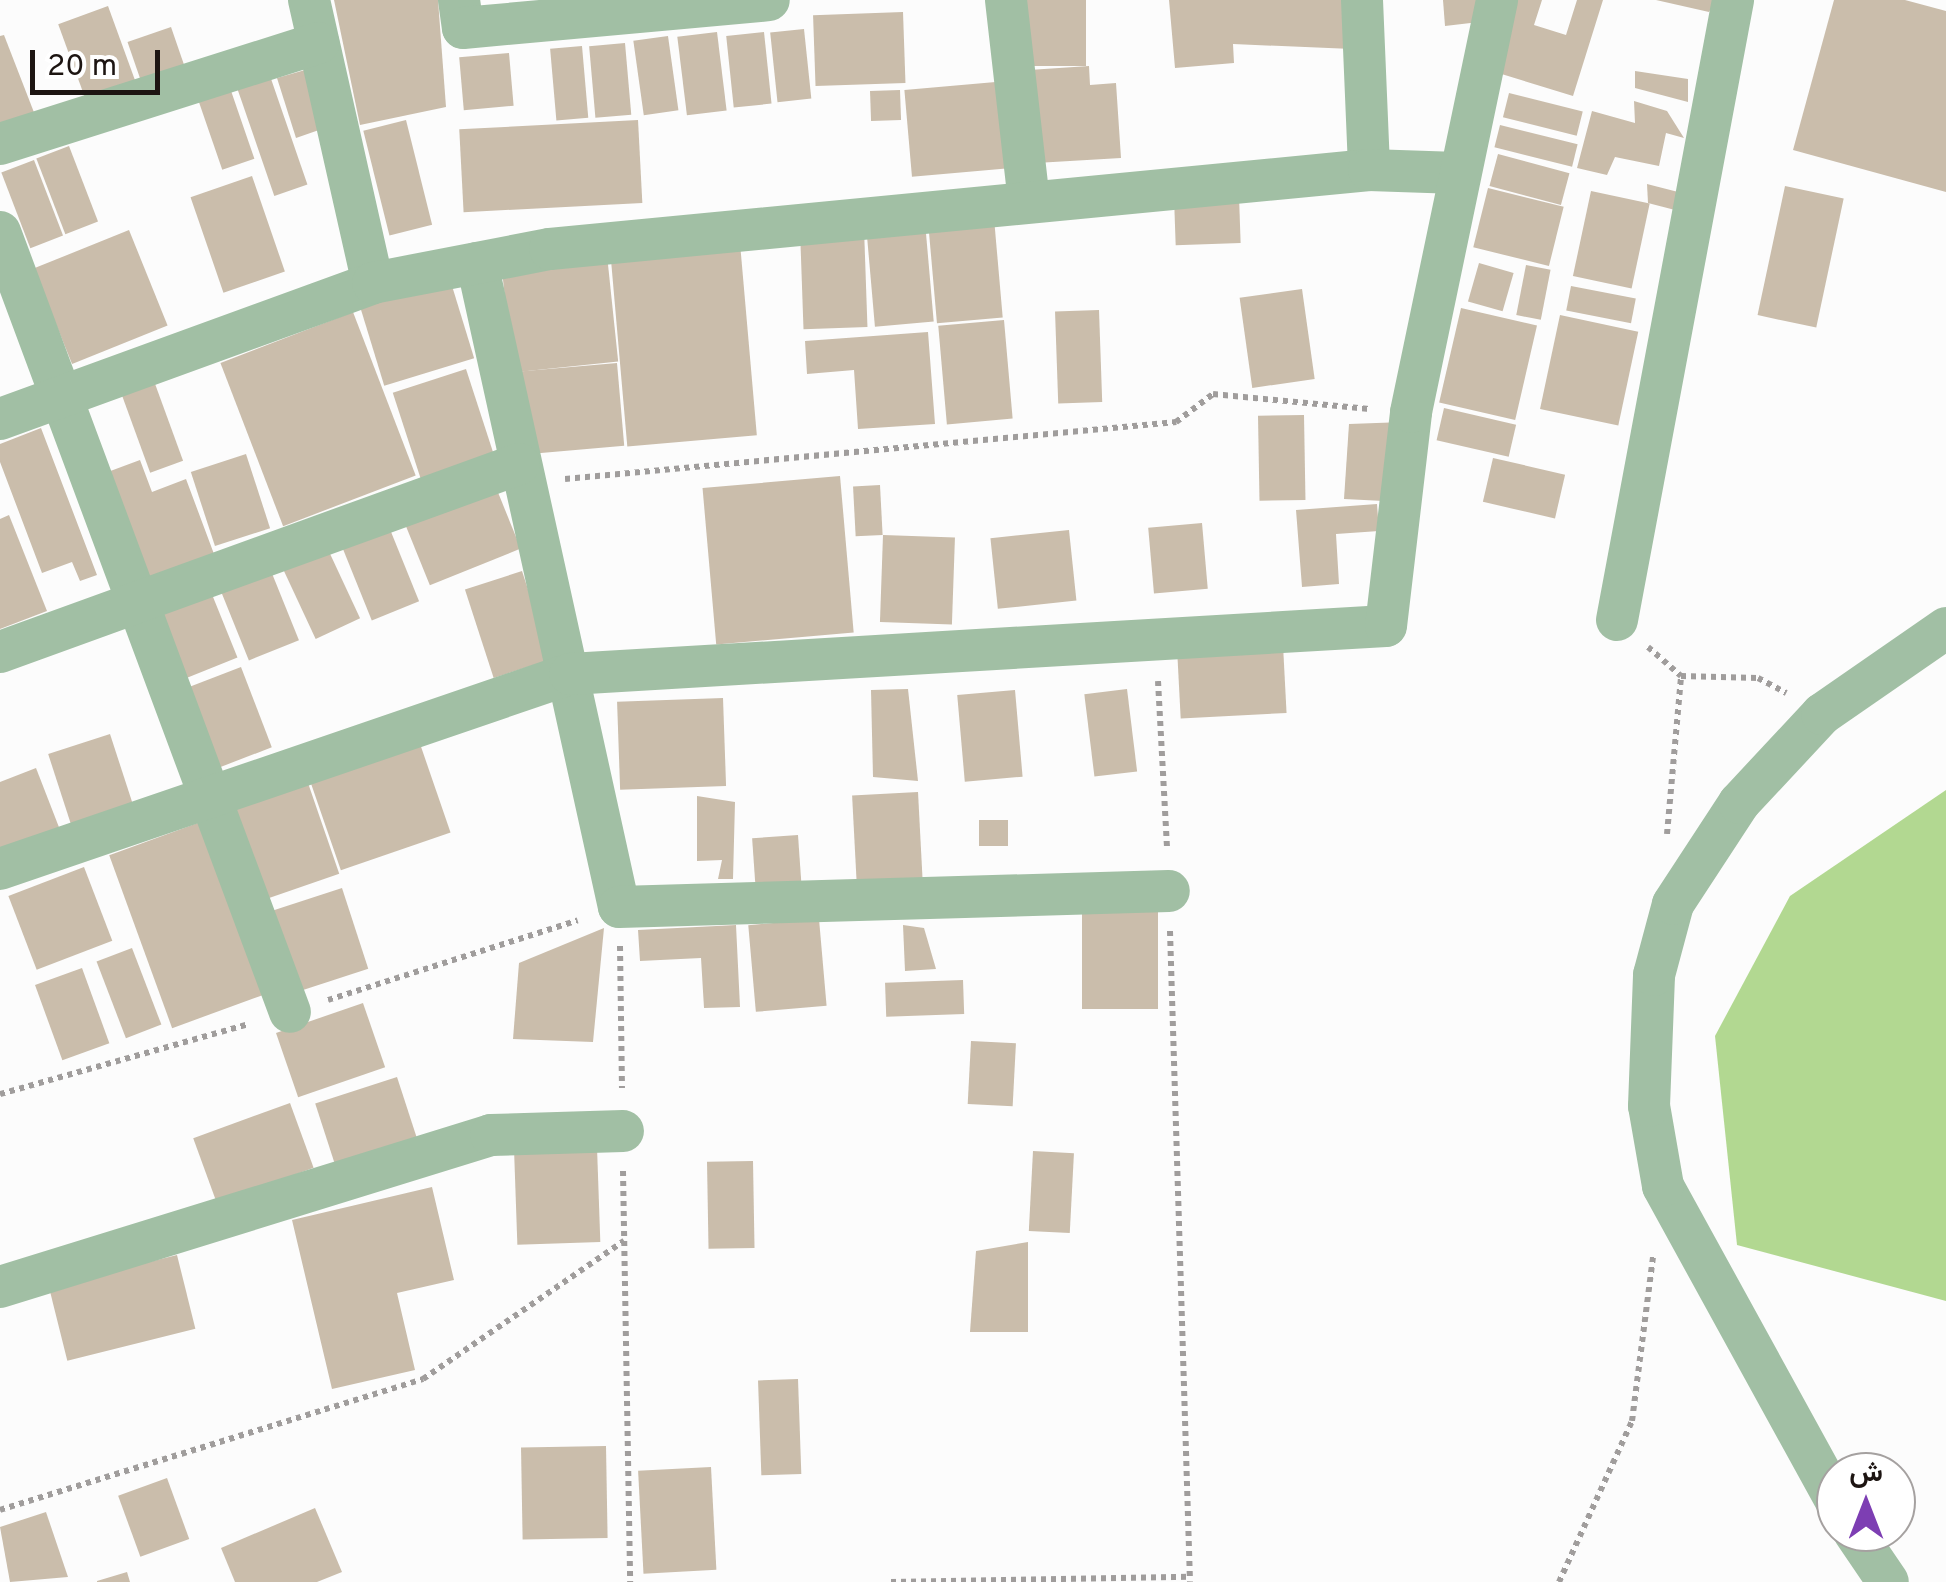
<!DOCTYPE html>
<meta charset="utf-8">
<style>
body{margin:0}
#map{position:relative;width:1946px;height:1582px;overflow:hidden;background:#fcfcfc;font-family:Overpass,Vazirmatn,sans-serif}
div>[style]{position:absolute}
.green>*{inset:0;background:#b2d891}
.building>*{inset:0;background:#cabdab;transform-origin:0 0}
.path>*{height:6px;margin-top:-3px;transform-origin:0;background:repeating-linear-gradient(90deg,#a09d9c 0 5px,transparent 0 10px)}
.street>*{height:42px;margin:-21px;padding:0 21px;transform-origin:21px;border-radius:21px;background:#a1bfa4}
span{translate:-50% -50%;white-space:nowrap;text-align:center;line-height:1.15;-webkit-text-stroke:10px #fff;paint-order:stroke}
.north{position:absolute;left:1816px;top:1452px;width:100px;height:100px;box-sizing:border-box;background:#fff;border:2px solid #a5a1a0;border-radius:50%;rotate:0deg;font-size:28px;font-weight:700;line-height:40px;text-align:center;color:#1d1512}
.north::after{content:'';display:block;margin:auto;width:35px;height:45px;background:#7d3eb3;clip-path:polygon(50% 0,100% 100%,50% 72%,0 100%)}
.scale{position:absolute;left:30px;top:50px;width:130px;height:45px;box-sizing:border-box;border:5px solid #1d1512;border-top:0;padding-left:12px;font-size:30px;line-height:35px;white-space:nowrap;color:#1d1512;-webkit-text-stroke:8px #fff;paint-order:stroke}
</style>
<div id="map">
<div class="green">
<div style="clip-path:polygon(1946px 790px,1946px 1301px,1737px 1245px,1715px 1036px,1790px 896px)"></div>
</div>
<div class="building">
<div style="clip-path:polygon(334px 0,438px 0,446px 107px,360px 125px)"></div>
<div style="left:1016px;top:0;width:70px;height:66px"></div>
<div style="clip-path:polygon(1169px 0,1349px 0,1352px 49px,1233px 44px,1234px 63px,1175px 68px)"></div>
<div style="clip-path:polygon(1443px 0,1482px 0,1479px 22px,1445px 26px)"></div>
<div style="clip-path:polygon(1517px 0,1542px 0,1534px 25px,1566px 35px,1577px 0,1603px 0,1573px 96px,1495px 72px)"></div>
<div style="clip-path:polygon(1656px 0,1712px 0,1715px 2px,1709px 12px)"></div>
<div style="clip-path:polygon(1834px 0,1905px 0,1946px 11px,1946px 192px,1793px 150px)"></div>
<div style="left:108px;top:6px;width:83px;height:53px;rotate:70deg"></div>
<div style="left:903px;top:12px;width:71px;height:90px;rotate:88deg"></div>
<div style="left:171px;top:27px;width:40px;height:46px;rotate:71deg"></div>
<div style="left:804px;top:29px;width:70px;height:34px;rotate:84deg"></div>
<div style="left:717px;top:32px;width:79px;height:40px;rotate:83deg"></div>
<div style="left:764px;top:32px;width:72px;height:38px;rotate:84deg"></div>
<div style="clip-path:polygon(4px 35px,35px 115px,0 128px,0 36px)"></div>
<div style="left:668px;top:36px;width:75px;height:35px;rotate:82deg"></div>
<div style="left:625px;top:43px;width:72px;height:36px;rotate:85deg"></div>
<div style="left:582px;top:46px;width:72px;height:32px;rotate:85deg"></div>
<div style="left:509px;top:53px;width:53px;height:50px;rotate:85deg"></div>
<div style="clip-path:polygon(1089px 66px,1090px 85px,1116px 83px,1121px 158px,1036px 163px,1029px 70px)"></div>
<div style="clip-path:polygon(305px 70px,319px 130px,296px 138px,277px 78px)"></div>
<div style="clip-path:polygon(1635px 71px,1688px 79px,1688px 102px,1635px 88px)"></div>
<div style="left:269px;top:73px;width:118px;height:35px;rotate:71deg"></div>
<div style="left:1007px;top:81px;width:87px;height:103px;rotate:85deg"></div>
<div style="left:229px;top:85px;width:78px;height:34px;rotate:71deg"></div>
<div style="left:900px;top:90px;width:30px;height:30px;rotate:88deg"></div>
<div style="left:1509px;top:93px;width:76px;height:25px;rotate:14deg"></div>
<div style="clip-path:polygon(1634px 101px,1667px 111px,1684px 138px,1666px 133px,1659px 166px,1615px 157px,1607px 175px,1577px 168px,1592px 111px,1635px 123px)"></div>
<div style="left:406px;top:120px;width:108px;height:44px;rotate:76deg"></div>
<div style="left:638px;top:120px;width:83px;height:179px;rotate:87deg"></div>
<div style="left:1500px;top:125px;width:80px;height:23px;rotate:14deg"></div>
<div style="left:69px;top:146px;width:81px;height:35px;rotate:69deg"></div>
<div style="left:1498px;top:154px;width:74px;height:33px;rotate:15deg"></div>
<div style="left:34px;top:160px;width:81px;height:35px;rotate:69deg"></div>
<div style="left:252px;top:176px;width:101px;height:65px;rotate:71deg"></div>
<div style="clip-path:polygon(1647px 184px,1682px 193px,1675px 210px,1648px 203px)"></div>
<div style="left:1785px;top:186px;width:60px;height:132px;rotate:12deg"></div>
<div style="left:1488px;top:188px;width:78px;height:61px;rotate:14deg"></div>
<div style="left:1591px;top:191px;width:60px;height:87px;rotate:12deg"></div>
<div style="left:1239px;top:196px;width:47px;height:65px;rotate:88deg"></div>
<div style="left:994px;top:218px;width:100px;height:66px;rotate:85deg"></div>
<div style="left:925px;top:222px;width:100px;height:59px;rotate:85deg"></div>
<div style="left:864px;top:228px;width:99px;height:64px;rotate:88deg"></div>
<div style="left:129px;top:230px;width:103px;height:103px;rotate:68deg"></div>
<div style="left:740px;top:243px;width:193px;height:130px;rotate:85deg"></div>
<div style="left:607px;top:255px;width:107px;height:106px;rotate:84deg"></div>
<div style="left:1479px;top:263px;width:36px;height:40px;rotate:16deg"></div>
<div style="left:1526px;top:265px;width:25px;height:51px;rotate:11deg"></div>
<div style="left:449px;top:276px;width:86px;height:94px;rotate:73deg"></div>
<div style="left:1571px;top:286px;width:66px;height:25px;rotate:11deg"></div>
<div style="left:1302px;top:289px;width:91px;height:63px;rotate:82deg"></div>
<div style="left:1461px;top:308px;width:78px;height:97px;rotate:13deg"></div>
<div style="left:1099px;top:310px;width:92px;height:44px;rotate:88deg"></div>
<div style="left:353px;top:312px;width:175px;height:142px;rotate:69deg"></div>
<div style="left:1560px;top:315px;width:80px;height:96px;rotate:12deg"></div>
<div style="left:1004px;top:320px;width:99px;height:66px;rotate:85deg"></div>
<div style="clip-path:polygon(928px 332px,935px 424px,858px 429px,854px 370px,807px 374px,805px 341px)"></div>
<div style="left:617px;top:363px;width:83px;height:98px;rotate:85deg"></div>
<div style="left:466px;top:369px;width:91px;height:77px;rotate:72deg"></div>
<div style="left:154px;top:381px;width:85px;height:35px;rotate:70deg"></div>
<div style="left:1444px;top:408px;width:74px;height:33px;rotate:13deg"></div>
<div style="left:1304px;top:415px;width:85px;height:46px;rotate:89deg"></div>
<div style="clip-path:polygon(1404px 422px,1384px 501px,1344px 499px,1349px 424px)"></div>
<div style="clip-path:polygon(41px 428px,97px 575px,80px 581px,72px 562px,42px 573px,0 462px,0 444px)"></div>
<div style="left:246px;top:454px;width:78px;height:58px;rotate:72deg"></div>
<div style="left:1493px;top:458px;width:74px;height:45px;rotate:13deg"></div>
<div style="clip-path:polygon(140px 460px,152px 492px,186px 479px,214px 554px,144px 580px,105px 473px)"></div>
<div style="left:840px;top:476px;width:157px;height:138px;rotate:85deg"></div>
<div style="left:493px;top:480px;width:74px;height:98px;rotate:68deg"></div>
<div style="left:880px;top:485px;width:50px;height:27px;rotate:87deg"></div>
<div style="clip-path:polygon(1377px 504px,1379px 531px,1336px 534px,1339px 584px,1302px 587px,1296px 510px)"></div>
<div style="clip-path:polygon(9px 515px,47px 611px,0 629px,0 519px)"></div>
<div style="left:385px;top:517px;width:91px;height:51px;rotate:68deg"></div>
<div style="left:1202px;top:523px;width:66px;height:54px;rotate:85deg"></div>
<div style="left:1069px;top:530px;width:71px;height:79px;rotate:84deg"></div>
<div style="left:883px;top:535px;width:72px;height:87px;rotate:2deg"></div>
<div style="left:325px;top:543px;width:83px;height:49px;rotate:65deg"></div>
<div style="left:269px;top:566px;width:80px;height:54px;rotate:68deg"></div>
<div style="left:522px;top:571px;width:93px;height:60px;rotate:72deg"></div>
<div style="left:209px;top:587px;width:76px;height:63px;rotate:68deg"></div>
<div style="left:1283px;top:645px;width:68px;height:106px;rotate:87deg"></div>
<div style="left:241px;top:667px;width:86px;height:57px;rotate:69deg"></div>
<div style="clip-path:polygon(908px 689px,918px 781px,873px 777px,871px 690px)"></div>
<div style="left:1127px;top:689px;width:83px;height:43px;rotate:83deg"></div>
<div style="left:1015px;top:690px;width:87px;height:58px;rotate:85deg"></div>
<div style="left:723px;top:698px;width:88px;height:106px;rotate:88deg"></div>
<div style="left:110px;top:734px;width:80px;height:65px;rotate:72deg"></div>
<div style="left:418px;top:738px;width:100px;height:116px;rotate:71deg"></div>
<div style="clip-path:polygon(36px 768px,62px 835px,0 859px,0 782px)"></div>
<div style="left:308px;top:783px;width:96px;height:78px;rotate:71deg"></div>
<div style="left:918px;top:792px;width:90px;height:66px;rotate:87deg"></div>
<div style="clip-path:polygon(697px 796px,735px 802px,733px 879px,718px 879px,722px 860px,697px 861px)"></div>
<div style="left:206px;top:820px;width:184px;height:103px;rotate:70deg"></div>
<div style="left:979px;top:820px;width:29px;height:26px"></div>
<div style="left:798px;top:835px;width:49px;height:46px;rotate:86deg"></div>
<div style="left:84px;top:867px;width:79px;height:81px;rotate:69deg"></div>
<div style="left:342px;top:888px;width:85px;height:75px;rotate:72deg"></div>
<div style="left:1082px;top:912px;width:76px;height:97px"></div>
<div style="left:819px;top:919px;width:87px;height:71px;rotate:85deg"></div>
<div style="clip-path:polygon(736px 925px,740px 1007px,704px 1008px,701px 958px,640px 961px,638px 930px)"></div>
<div style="clip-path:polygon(903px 925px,924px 928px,936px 969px,905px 971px)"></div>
<div style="clip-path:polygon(604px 928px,593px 1042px,513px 1039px,519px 963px)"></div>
<div style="left:132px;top:948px;width:82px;height:38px;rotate:69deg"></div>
<div style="left:82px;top:968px;width:80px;height:50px;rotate:70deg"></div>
<div style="left:963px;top:980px;width:34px;height:78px;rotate:88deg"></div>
<div style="left:363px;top:1003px;width:68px;height:92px;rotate:71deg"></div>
<div style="left:971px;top:1041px;width:45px;height:63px;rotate:3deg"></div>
<div style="left:397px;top:1077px;width:69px;height:86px;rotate:72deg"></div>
<div style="left:290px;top:1103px;width:69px;height:103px;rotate:70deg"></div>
<div style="left:597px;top:1147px;width:95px;height:83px;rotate:88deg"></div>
<div style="left:1033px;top:1151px;width:41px;height:80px;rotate:3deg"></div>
<div style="left:753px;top:1161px;width:87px;height:46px;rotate:89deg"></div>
<div style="clip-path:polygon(432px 1187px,454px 1280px,397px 1293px,415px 1370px,332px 1389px,292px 1220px)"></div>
<div style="clip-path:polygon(1028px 1242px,1028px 1332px,970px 1332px,976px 1251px)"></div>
<div style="left:177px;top:1255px;width:76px;height:132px;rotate:76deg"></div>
<div style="left:798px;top:1379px;width:95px;height:40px;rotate:88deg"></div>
<div style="left:606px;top:1446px;width:92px;height:85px;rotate:89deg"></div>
<div style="left:711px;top:1467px;width:103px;height:73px;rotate:87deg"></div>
<div style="left:167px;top:1478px;width:65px;height:52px;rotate:70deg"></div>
<div style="clip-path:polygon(315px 1508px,342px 1572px,317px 1582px,235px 1582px,221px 1548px)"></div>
<div style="clip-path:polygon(46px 1512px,68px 1577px,10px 1582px,0 1527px)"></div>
<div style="clip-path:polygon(127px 1572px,130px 1582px,97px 1582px,97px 1581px)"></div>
</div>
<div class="path">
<div style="left:565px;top:479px;width:614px;rotate:-5.33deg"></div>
<div style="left:1176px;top:422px;width:46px;rotate:-37.1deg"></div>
<div style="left:1213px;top:394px;width:157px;rotate:5.5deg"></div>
<div style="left:1648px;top:647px;width:44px;rotate:41.3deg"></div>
<div style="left:1681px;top:676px;width:77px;rotate:1.5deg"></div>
<div style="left:1758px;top:678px;width:32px;rotate:28deg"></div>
<div style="left:1158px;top:681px;width:167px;rotate:86.9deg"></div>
<div style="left:1667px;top:834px;width:159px;rotate:-84.9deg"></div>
<div style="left:1170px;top:931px;width:651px;rotate:88.24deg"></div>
<div style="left:620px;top:946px;width:142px;rotate:89.2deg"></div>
<div style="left:328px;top:1000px;width:262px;rotate:-17.7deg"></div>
<div style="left:0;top:1094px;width:259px;rotate:-15.7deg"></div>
<div style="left:623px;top:1171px;width:411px;rotate:89deg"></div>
<div style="left:0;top:1510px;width:443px;rotate:-17.2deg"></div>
<div style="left:423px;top:1379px;width:244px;rotate:-34.5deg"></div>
<div style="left:891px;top:1582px;width:298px;rotate:-1deg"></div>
<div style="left:1559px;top:1582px;width:177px;rotate:-65.6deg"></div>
<div style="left:1632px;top:1421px;width:166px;rotate:-82.7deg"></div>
</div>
<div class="street">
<div style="left:309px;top:0;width:290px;rotate:77.3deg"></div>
<div style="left:459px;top:0;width:28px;rotate:82deg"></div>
<div style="left:463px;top:28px;width:307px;rotate:-5.2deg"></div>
<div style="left:1006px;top:0;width:203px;rotate:83.5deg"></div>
<div style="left:1362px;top:0;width:170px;rotate:87.6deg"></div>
<div style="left:0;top:144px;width:334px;rotate:-17.6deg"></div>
<div style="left:0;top:232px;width:832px;rotate:69.61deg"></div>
<div style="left:477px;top:263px;width:659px;rotate:77.57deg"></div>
<div style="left:619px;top:907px;width:550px;rotate:-1.67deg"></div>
<div style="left:0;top:419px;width:397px;rotate:-20deg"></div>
<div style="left:373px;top:283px;width:180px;rotate:-10.9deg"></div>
<div style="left:550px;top:249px;width:823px;rotate:-5.51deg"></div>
<div style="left:1369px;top:170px;width:89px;rotate:1.9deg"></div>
<div style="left:1617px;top:620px;width:631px;rotate:-79.4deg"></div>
<div style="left:0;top:652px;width:552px;rotate:-19.91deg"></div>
<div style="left:0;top:869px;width:602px;rotate:-18.89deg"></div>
<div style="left:570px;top:674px;width:817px;rotate:-3.37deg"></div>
<div style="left:1386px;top:626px;width:215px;rotate:-83.3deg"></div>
<div style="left:1411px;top:412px;width:421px;rotate:-78.2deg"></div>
<div style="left:0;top:1287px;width:514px;rotate:-17.2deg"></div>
<div style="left:491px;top:1135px;width:132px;rotate:-1.7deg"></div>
<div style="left:1836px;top:1501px;width:359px;rotate:-118.8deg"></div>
<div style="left:1663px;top:1186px;width:81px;rotate:-99.9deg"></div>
<div style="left:1649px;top:1106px;width:131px;rotate:-87.8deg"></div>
<div style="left:1654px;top:975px;width:73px;rotate:-75deg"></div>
<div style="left:1673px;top:904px;width:121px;rotate:-56.8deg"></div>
<div style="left:1739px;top:803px;width:122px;rotate:-47deg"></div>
<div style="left:1822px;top:714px;width:151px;rotate:-34.7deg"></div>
<div style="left:1854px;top:1532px;width:60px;rotate:55.8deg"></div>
</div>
<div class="north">ش</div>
<div class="scale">20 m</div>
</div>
